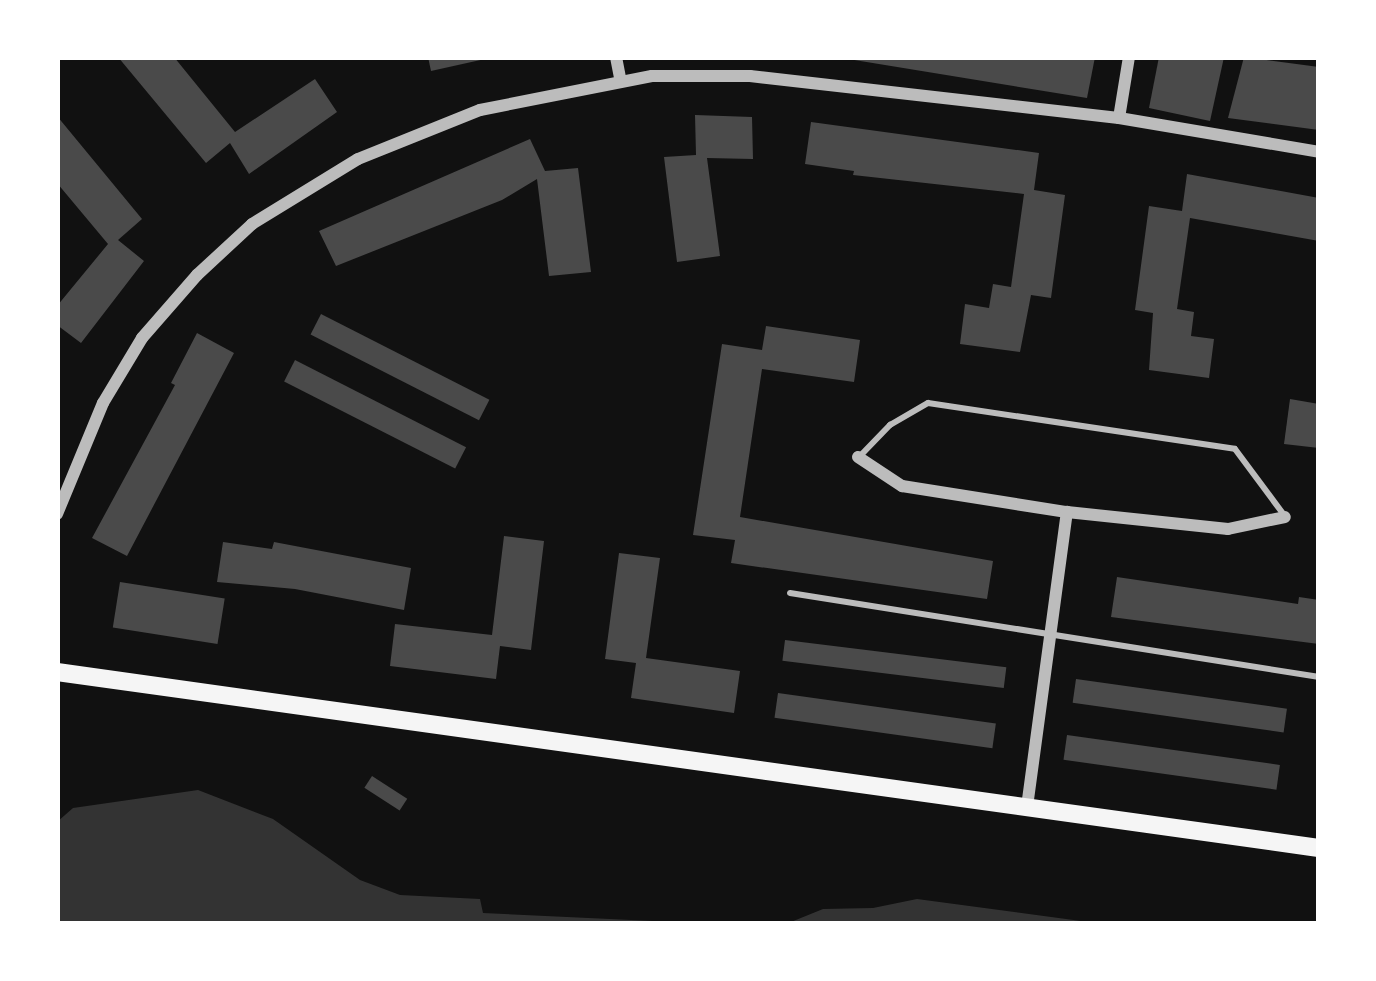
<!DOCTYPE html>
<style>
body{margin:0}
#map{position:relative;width:1376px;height:981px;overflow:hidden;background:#111;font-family:Ubuntu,sans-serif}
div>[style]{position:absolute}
.water>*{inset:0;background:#333}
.building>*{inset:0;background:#4a4a4a;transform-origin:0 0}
.service>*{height:6px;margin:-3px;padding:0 3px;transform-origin:3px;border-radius:3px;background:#bcbcbc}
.minor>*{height:12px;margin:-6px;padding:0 6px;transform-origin:6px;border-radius:6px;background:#bcbcbc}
.secondary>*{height:18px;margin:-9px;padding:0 9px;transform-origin:9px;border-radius:9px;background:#f5f5f5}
span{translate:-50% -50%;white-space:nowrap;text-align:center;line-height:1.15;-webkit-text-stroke:12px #fff;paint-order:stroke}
.frame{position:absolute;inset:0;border:60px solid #fff;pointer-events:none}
</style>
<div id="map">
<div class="water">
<div style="clip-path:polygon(198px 790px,273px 819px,360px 880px,400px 895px,480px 899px,483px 913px,717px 924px,57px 924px,57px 822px,73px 808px)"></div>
<div style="clip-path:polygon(917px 899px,1103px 924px,786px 924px,823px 909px,873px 908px)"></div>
</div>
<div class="building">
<div style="clip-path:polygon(118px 57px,174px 57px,235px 132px,315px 79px,337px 112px,249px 174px,230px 143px,206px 163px)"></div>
<div style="clip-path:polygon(428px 57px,484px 57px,485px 59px,431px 71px)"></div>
<div style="clip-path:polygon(836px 57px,1095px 57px,1087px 98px)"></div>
<div style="clip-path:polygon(1159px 57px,1224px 57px,1210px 121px,1149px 108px)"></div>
<div style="clip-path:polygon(1244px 57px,1319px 67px,1319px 130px,1228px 118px)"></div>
<div style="clip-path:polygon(695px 115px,752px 117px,753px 159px,707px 158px,720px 256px,677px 262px,664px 157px,696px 155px)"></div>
<div style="clip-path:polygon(57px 116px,142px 219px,118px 240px,144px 261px,81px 343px,57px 325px,57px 306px,108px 244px,57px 183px)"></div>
<div style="clip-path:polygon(811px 122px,1039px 153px,1034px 190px,1065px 195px,1051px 298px,1031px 295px,1020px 352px,960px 344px,965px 304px,989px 308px,993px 284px,1011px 287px,1024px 194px,853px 175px,854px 171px,805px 164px)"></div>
<div style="clip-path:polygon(530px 139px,545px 171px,578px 168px,591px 272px,549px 276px,537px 179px,502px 200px,336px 266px,319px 231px)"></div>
<div style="clip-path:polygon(1187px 174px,1319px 198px,1319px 241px,1190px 218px,1177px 309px,1194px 312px,1191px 336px,1214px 339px,1209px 378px,1149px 370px,1153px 313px,1135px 310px,1149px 206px,1182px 211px)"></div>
<div style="left:321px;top:314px;width:189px;height:23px;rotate:27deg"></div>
<div style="clip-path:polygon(766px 326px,860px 340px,854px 382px,762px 369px,740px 517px,993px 561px,987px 599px,731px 563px,735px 540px,693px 535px,722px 344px,762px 350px)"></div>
<div style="clip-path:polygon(197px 333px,234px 353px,127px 556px,92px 538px,175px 385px,171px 383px)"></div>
<div style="left:295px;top:360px;width:192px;height:24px;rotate:27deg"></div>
<div style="clip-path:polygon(1290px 399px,1319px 404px,1319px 448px,1284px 444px)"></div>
<div style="clip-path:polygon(504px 536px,544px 541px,531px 650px,500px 646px,496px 679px,390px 666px,395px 624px,492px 635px)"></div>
<div style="clip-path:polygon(223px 542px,272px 549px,274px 542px,411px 568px,404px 610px,295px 589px,217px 582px)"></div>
<div style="clip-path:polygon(619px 553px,660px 558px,646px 658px,740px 671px,734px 713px,631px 698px,636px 663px,605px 659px)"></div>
<div style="clip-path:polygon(1117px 577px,1298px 604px,1299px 597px,1319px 600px,1319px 644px,1111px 617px)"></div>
<div style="left:120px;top:582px;width:106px;height:46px;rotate:9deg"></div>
<div style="left:785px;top:640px;width:223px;height:21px;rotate:7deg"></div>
<div style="left:1076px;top:679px;width:213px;height:24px;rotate:8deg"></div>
<div style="left:778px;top:693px;width:220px;height:25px;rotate:8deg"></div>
<div style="left:1067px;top:735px;width:215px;height:25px;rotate:8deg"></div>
<div style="left:372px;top:776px;width:42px;height:14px;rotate:33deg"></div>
</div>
<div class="service">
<div style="left:861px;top:455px;width:42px;rotate:-46deg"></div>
<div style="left:890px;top:425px;width:44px;rotate:-30.1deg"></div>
<div style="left:928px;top:403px;width:310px;rotate:8.5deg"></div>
<div style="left:1235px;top:449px;width:82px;rotate:53.4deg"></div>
<div style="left:790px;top:593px;width:536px;rotate:9.02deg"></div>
</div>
<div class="minor">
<div style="left:616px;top:57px;width:25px;rotate:79deg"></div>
<div style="left:1119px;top:118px;width:62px;rotate:-80.7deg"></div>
<div style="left:858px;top:457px;width:53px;rotate:33.4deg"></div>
<div style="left:902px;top:486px;width:167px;rotate:9deg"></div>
<div style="left:1067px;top:512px;width:162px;rotate:6deg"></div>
<div style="left:1228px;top:529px;width:58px;rotate:-11.9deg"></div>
<div style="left:57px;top:514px;width:120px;rotate:-67.5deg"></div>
<div style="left:103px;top:403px;width:76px;rotate:-59deg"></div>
<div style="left:142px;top:338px;width:84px;rotate:-48.9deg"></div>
<div style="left:197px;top:275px;width:75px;rotate:-42.8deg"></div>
<div style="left:252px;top:224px;width:124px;rotate:-31.5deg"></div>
<div style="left:358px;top:159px;width:131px;rotate:-21.9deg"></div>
<div style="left:480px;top:110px;width:175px;rotate:-11.2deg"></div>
<div style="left:652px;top:76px;width:98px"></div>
<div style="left:750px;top:76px;width:371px;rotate:6.5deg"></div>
<div style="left:1119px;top:118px;width:203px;rotate:9.6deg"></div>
<div style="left:1027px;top:807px;width:298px;rotate:-82.3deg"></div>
</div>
<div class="secondary">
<div style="left:57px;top:672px;width:1274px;rotate:7.94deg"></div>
</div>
<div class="frame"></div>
</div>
